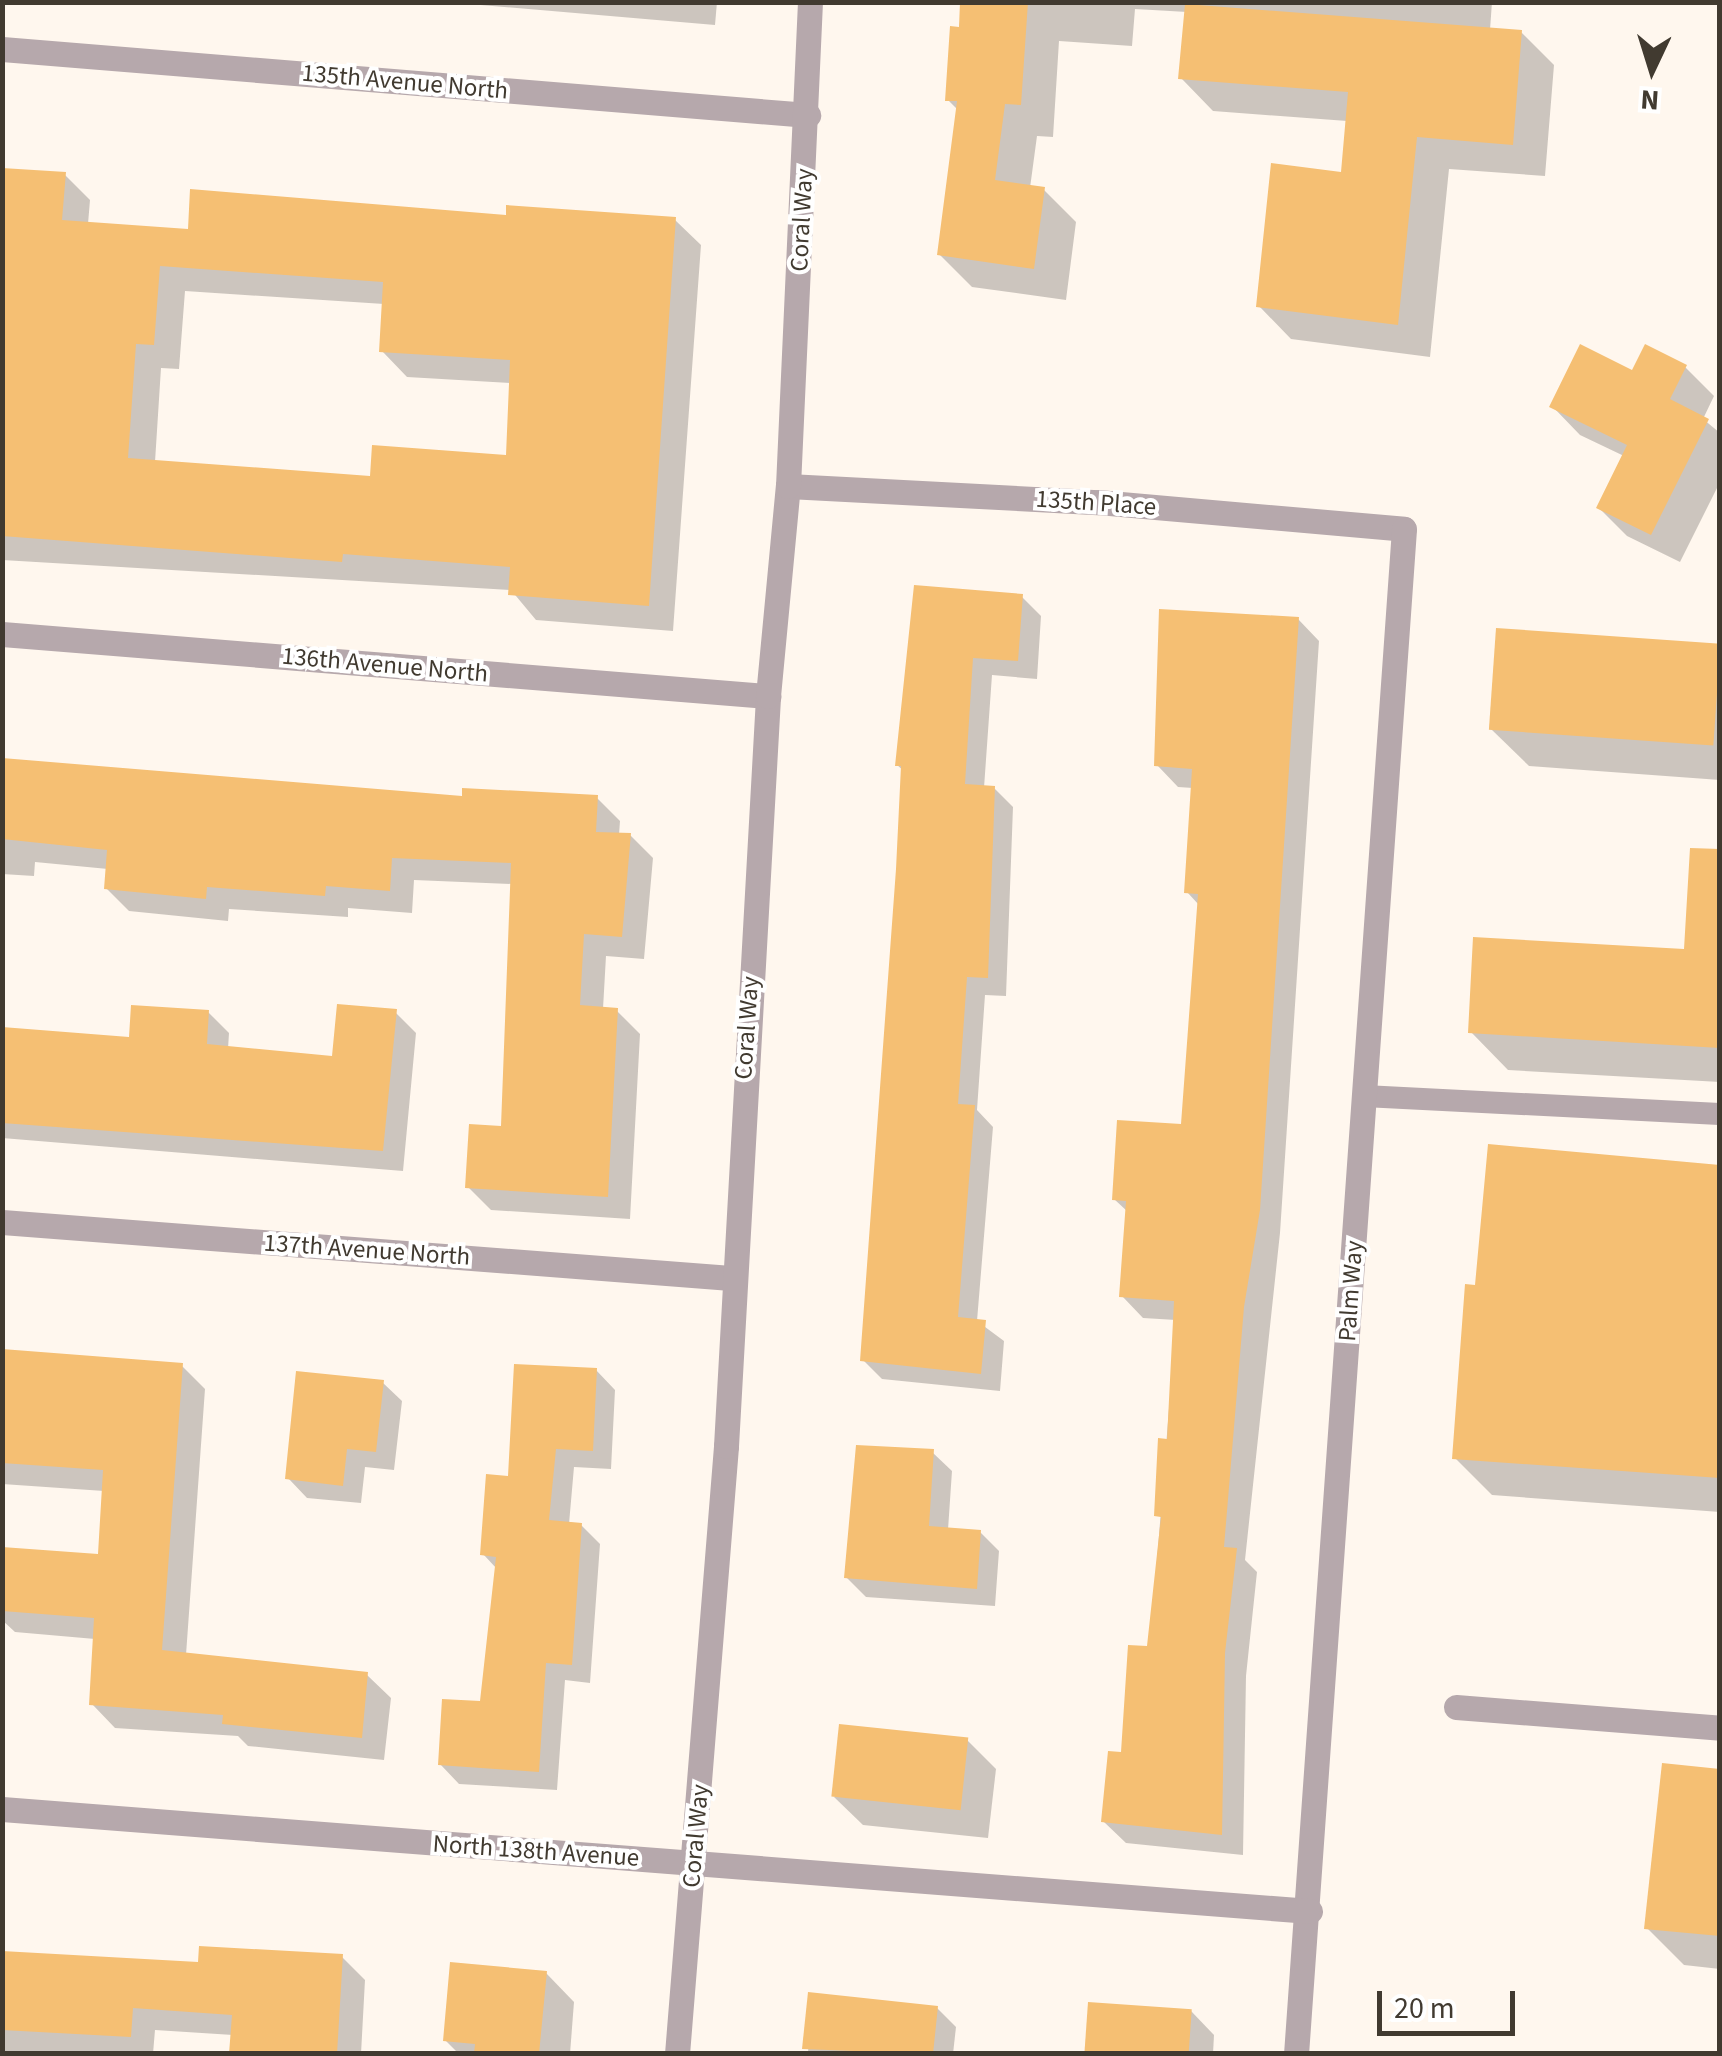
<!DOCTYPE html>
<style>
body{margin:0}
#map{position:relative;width:1722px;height:2056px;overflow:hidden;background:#fff7ee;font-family:"Source Sans 3",sans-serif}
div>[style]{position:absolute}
.shadow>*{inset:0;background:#0003}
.building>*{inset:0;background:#f5bf73;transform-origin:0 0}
.service>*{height:22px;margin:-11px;padding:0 11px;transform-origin:11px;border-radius:11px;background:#b6a8ac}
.minor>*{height:25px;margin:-12.5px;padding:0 12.5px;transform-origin:12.5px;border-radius:12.5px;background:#b6a8ac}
span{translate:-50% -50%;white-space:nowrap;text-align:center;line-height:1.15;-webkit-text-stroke:8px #fff;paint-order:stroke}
.street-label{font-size:25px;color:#413a30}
.frame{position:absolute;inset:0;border:5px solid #413a30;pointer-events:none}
.north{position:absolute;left:1602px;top:20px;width:100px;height:100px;-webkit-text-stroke:8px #fff;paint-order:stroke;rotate:184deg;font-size:28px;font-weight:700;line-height:40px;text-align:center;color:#413a30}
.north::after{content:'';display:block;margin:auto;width:35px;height:45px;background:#413a30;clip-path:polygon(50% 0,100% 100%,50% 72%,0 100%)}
.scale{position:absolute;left:1377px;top:1991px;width:138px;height:45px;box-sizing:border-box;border:5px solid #413a30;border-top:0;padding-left:12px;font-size:30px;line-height:35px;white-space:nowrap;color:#413a30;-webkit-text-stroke:8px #fff;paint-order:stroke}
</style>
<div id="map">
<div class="shadow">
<div style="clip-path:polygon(445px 2px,717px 2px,715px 25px)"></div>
<div style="clip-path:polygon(963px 2px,1492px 2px,1490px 30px,1521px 32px,1554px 65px,1545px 176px,1449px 169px,1430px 357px,1291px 339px,1259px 306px,1343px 174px,1347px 121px,1213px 111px,1181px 78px,1187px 12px,1135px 9px,1132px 46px,1059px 41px,1053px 137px,1037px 136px,1030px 188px,1044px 190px,1076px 222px,1066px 300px,972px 287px,939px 254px,958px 110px,948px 100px)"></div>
<div style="clip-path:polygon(evenodd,2px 170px,65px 175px,90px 200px,88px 224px,190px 231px,508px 218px,675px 220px,701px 245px,673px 631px,536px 620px,511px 590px,2px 560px,2px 170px,185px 291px,384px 304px,382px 351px,407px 377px,512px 383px,508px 457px,372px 478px,155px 462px,161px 368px,179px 369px,185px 291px)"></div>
<div style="clip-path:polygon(1685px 367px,1714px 396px,1703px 419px,1720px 433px,1720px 482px,1680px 562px,1627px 536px,1599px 508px,1624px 456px,1580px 435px,1552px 406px,1633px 373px)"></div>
<div style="clip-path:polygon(916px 588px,1022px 597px,1041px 616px,1037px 679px,992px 675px,984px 788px,994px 788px,1013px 807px,1006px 996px,985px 995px,977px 1110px,993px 1127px,977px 1321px,1004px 1341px,1000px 1391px,882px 1379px,863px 1360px,904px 771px,897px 765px)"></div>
<div style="clip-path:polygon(1298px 619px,1319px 641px,1280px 1233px,1245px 1560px,1257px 1572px,1246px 1676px,1243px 1855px,1126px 1843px,1104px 1822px,1150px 1649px,1176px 1320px,1143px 1318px,1122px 1296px,1128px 1212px,1114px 1199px,1184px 1127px,1199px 905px,1187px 892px,1193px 788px,1178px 787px,1157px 765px)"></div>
<div style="clip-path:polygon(1720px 646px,1720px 780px,1529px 766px,1491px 729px)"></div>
<div style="clip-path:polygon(2px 763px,464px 799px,597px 798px,620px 821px,619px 835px,630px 835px,653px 858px,644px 959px,606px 956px,603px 1009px,617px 1011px,640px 1034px,630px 1219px,491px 1210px,468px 1187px,503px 1128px,513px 884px,414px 880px,412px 913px,348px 908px,348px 917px,229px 909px,228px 921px,129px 911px,106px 888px,108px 869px,35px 862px,34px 876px,2px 874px)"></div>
<div style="clip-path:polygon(1720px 889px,1720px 1082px,1508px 1070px,1471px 1032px,1687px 951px)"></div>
<div style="clip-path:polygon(208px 1012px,229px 1033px,228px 1049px,334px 1059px,395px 1012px,416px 1033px,403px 1171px,2px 1138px,2px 1030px,132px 1040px)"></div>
<div style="clip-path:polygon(1720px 1168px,1720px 1512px,1492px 1495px,1455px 1458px,1477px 1288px)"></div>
<div style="clip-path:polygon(2px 1352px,182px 1366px,205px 1389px,186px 1655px,367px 1675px,391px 1698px,384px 1760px,248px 1746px,238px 1736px,115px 1728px,92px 1704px,95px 1639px,15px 1632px,2px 1620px,2px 1550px,100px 1556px,104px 1491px,2px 1484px)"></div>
<div style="clip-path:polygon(596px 1370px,615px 1390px,611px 1469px,574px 1467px,569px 1524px,581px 1525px,600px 1544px,590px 1683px,565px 1680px,557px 1790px,459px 1784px,440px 1764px,483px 1704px,497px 1569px,483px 1554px,510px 1479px)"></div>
<div style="clip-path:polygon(382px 1382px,402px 1401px,394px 1470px,365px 1467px,361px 1503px,307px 1498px,288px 1478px)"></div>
<div style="clip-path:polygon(932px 1452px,952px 1471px,948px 1530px,980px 1532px,999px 1551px,995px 1606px,866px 1597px,847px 1578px)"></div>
<div style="clip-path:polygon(967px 1740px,996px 1769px,988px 1838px,863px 1825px,834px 1797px)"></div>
<div style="clip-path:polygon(1720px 1771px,1720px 1969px,1684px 1965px,1647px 1928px)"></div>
<div style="clip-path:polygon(2px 1954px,201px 1964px,342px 1957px,365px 1980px,361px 2054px,231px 2054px,233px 2035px,155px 2030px,153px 2054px,2px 2054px)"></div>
<div style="clip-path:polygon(546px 1973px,574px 2002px,570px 2054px,459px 2054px,445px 2040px)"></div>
<div style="clip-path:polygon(811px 1995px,937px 2008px,956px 2027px,953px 2054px,808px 2054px)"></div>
<div style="clip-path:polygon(1191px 2011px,1214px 2035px,1213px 2054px,1087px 2054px)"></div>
</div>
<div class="building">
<div style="clip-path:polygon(960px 2px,1028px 2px,1021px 105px,1005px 104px,995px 180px,1045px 187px,1034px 269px,937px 255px,957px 101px,945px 101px,950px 26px,959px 27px)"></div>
<div style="clip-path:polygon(1185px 4px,1522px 30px,1513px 145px,1417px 137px,1398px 325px,1256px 307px,1271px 163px,1341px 172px,1348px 92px,1178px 79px)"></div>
<div style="clip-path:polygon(evenodd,2px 168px,66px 172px,62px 220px,188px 229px,190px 189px,506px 215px,506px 205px,676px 217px,649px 606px,508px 595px,510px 567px,343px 554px,342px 562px,2px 536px,2px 168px,160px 266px,383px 282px,379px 352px,510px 360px,506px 455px,372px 445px,370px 476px,128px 458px,136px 344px,154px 345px,160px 266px)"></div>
<div style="clip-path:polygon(1580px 344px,1632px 370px,1645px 344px,1687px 365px,1670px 399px,1709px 419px,1651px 535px,1596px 508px,1627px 445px,1549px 407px)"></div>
<div style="clip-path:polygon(914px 585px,1023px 594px,1018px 661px,973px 658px,965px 784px,995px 786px,988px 978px,967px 977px,958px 1104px,975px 1105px,958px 1317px,986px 1320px,981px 1374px,860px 1361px,896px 869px,901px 766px,895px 766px)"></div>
<div style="clip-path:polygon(1159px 609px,1299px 617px,1260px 1210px,1244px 1307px,1224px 1547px,1237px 1548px,1225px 1653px,1222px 1835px,1101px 1822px,1108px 1751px,1121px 1752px,1128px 1645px,1147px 1646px,1161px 1517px,1154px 1516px,1158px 1438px,1167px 1439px,1174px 1301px,1119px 1297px,1126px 1201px,1112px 1200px,1117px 1120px,1181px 1124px,1198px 894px,1184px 893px,1192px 769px,1154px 766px)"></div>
<div style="left:1496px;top:628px;width:225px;height:102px;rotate:4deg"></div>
<div style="clip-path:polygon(2px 758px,462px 796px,462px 788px,598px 795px,596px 832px,631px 833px,622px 937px,584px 934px,580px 1005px,618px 1008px,608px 1197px,465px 1188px,469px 1124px,501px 1126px,511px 863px,392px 858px,390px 891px,326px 886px,325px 896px,207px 887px,206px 899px,104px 889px,107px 850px,2px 839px)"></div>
<div style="clip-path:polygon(1690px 848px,1720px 849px,1720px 1048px,1468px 1033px,1473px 937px,1684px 949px)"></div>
<div style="clip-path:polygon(337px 1004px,397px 1009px,383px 1151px,2px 1123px,2px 1027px,129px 1037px,131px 1005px,209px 1010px,207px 1044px,332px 1056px)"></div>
<div style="clip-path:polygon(1488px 1144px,1720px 1165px,1720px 1478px,1452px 1459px,1465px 1284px,1475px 1285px)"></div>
<div style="clip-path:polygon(2px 1349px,183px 1363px,162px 1650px,368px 1672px,362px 1738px,222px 1724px,223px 1715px,89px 1705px,94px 1618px,2px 1611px,2px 1547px,98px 1554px,103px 1470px,2px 1463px)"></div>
<div style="clip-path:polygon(514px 1364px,597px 1368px,593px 1451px,556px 1449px,549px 1520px,582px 1523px,572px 1665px,546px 1663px,539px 1772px,438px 1765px,442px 1699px,480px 1701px,496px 1557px,480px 1555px,486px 1474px,508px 1476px)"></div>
<div style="clip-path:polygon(296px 1371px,384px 1380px,376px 1452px,347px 1449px,343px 1486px,285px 1479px)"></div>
<div style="clip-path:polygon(856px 1445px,934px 1449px,929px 1526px,981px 1530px,977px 1589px,844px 1578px)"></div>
<div style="left:839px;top:1724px;width:130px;height:73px;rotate:6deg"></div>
<div style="clip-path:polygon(1662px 1763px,1720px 1769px,1720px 1936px,1644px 1929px)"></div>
<div style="clip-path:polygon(199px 1946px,343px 1954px,337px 2054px,229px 2054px,232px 2015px,133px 2008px,131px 2037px,2px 2030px,2px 1951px,198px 1962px)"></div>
<div style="clip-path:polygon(450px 1962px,547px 1971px,539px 2054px,474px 2054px,475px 2044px,443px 2041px)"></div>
<div style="clip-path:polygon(808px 1992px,938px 2006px,933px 2054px,802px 2049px)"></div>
<div style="left:1088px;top:2002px;width:104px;height:52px;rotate:4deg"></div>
</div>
<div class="service">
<div style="left:1364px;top:1096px;width:356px;rotate:2.9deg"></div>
</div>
<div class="minor">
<div style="left:2px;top:49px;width:809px;rotate:4.68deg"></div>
<div style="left:788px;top:486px;width:310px;rotate:3deg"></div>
<div style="left:1098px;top:502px;width:307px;rotate:5deg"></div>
<div style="left:1404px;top:529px;width:1529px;rotate:94.05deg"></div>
<div style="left:2px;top:634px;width:769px;rotate:4.63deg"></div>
<div style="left:2px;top:1222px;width:731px;rotate:4.39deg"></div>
<div style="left:1456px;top:1707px;width:265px;rotate:4.5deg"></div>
<div style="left:2px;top:1809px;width:1312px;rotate:4.46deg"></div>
<div style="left:677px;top:2054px;width:610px;rotate:-85.39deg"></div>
<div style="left:726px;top:1446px;width:751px;rotate:-86.79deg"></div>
<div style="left:768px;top:696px;width:211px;rotate:-84.6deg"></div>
<div style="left:788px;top:486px;width:484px;rotate:-87.4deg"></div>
</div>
<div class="street-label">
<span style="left:405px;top:82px;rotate:5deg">135th Avenue North</span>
<span style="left:802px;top:220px;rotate:-87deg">Coral Way</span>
<span style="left:1096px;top:503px;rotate:4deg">135th Place</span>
<span style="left:385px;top:665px;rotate:5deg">136th Avenue North</span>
<span style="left:747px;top:1028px;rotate:-86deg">Coral Way</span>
<span style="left:367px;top:1250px;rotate:4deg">137th Avenue North</span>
<span style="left:1351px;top:1291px;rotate:-86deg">Palm Way</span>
<span style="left:696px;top:1836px;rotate:-85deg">Coral Way</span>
<span style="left:536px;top:1851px;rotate:4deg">North 138th Avenue</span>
</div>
<div class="frame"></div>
<div class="north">N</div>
<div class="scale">20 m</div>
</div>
